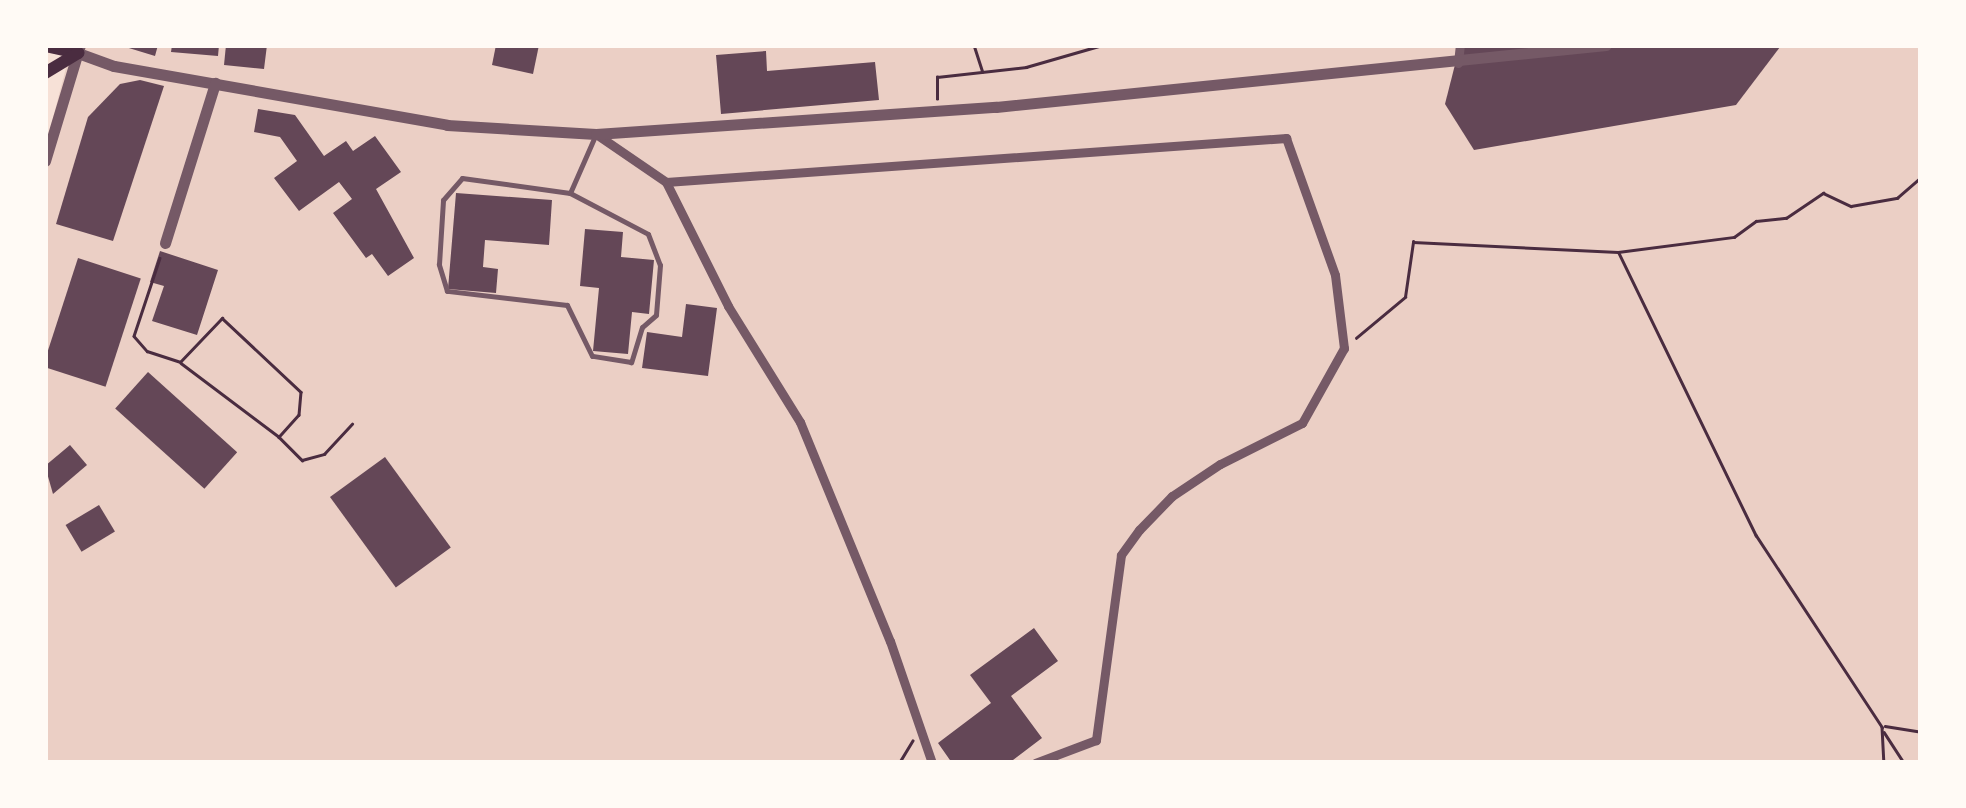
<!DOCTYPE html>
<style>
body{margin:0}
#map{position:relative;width:1966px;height:808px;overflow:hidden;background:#f7e1d7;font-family:Inter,sans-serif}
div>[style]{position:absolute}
.green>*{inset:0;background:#ebcfc5}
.building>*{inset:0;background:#644757;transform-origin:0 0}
.path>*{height:2.5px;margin:-1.25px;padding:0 1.25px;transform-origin:1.25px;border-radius:1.25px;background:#4a2c40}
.service>*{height:5px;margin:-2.5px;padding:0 2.5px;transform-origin:2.5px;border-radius:2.5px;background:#755966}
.minor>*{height:9px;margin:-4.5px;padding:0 4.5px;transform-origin:4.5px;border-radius:4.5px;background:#755966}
.tertiary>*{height:11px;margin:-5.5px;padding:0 5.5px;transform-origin:5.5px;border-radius:5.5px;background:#755966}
.secondary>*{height:12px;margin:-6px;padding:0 6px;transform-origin:6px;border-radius:6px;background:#4a2c40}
span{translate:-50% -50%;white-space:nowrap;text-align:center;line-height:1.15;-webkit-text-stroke:8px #fffaf5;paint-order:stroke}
.frame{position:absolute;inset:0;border:48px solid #fffaf5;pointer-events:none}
</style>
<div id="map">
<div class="green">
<div style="clip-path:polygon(72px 45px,1921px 45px,1921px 763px,45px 763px,45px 148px)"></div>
</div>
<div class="building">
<div style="clip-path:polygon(119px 45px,158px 45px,155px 56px)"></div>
<div style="clip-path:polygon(172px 45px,219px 45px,218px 56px,171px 52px)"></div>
<div style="clip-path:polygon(226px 45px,267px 45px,264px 69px,224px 65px)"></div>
<div style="clip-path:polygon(496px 45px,539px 45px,533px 74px,492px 65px)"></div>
<div style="clip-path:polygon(1460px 45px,1780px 45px,1780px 47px,1736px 105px,1474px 150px,1445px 104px)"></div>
<div style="clip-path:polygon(766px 51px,767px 71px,875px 62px,879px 100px,721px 114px,716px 55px)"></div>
<div style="clip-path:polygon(140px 80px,164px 86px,113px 241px,56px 224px,88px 117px,120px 84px)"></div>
<div style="clip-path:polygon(258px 109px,295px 115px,324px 156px,346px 141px,353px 151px,375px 136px,401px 172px,376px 189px,414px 258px,388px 276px,372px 254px,366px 258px,333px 213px,352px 199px,339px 182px,299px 211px,274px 178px,297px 161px,280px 137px,254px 132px)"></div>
<div style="clip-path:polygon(456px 193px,552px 200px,549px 245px,485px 240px,483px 267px,498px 269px,496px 293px,448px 289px)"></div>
<div style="clip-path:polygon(585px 229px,623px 232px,621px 257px,654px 260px,649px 314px,632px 312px,628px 354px,593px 351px,599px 288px,580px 286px)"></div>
<div style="clip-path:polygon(160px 251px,218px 270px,197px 335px,152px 321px,164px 286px,150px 282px)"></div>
<div style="left:78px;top:258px;width:66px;height:114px;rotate:18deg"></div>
<div style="clip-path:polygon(686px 304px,717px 308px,708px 376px,642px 368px,647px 332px,682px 337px)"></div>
<div style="left:148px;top:372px;width:120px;height:49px;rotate:42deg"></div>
<div style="clip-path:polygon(70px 445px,87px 465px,53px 494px,45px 466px)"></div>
<div style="left:385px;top:457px;width:112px;height:68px;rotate:54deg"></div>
<div style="left:99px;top:505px;width:31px;height:39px;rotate:59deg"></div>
<div style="clip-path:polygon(1034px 628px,1058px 661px,1011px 696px,1042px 738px,1009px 763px,952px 763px,938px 743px,991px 703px,970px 675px)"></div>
</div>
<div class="path">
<div style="left:974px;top:45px;width:28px;rotate:72deg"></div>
<div style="left:937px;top:99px;width:22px;rotate:-90deg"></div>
<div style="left:937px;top:77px;width:90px;rotate:-6.4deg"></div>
<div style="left:1026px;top:67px;width:79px;rotate:-16.1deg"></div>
<div style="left:1619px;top:253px;width:314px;rotate:64.1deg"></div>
<div style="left:1756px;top:535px;width:230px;rotate:56.7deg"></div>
<div style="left:1882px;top:727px;width:36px;rotate:87deg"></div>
<div style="left:160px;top:258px;width:82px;rotate:108.4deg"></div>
<div style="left:134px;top:336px;width:20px;rotate:49deg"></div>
<div style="left:147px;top:351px;width:35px;rotate:18deg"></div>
<div style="left:180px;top:362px;width:61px;rotate:-46.3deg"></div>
<div style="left:222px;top:318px;width:108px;rotate:43.1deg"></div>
<div style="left:301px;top:392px;width:23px;rotate:95deg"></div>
<div style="left:299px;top:415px;width:30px;rotate:132deg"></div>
<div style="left:279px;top:437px;width:33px;rotate:45deg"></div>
<div style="left:302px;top:460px;width:23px;rotate:-15deg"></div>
<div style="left:324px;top:454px;width:41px;rotate:-47deg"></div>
<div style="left:1356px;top:338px;width:64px;rotate:-39.9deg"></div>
<div style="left:1405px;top:297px;width:56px;rotate:-81.7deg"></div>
<div style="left:1413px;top:242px;width:205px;rotate:2.8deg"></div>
<div style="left:1618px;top:252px;width:117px;rotate:-7.4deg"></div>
<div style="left:1734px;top:237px;width:27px;rotate:-36deg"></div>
<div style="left:1756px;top:221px;width:30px;rotate:-6deg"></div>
<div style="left:1786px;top:218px;width:45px;rotate:-34deg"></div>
<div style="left:1823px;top:193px;width:31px;rotate:25deg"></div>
<div style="left:1851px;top:206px;width:47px;rotate:-9.9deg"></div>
<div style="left:1897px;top:198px;width:32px;rotate:-41deg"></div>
<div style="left:181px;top:363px;width:121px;rotate:37deg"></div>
<div style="left:1885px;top:726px;width:36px;rotate:9deg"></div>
<div style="left:1884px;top:732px;width:37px;rotate:57deg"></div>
<div style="left:899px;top:763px;width:26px;rotate:-59deg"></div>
</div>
<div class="service">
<div style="left:462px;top:178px;width:109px;rotate:7.9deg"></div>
<div style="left:570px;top:193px;width:88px;rotate:27.7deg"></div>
<div style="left:648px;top:234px;width:33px;rotate:69deg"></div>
<div style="left:660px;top:265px;width:50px;rotate:94.6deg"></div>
<div style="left:656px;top:315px;width:18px;rotate:139deg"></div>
<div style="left:642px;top:327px;width:37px;rotate:107deg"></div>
<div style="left:631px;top:362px;width:39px;rotate:-171deg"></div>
<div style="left:592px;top:356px;width:57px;rotate:-116.1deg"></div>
<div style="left:567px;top:305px;width:121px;rotate:-173.3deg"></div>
<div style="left:447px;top:291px;width:28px;rotate:-107deg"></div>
<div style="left:439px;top:264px;width:64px;rotate:-86.4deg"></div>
<div style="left:443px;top:200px;width:29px;rotate:-49deg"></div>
<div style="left:570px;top:193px;width:62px;rotate:-66.3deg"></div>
</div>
<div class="minor">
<div style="left:1458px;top:63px;width:18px;rotate:-84deg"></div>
<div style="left:596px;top:134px;width:85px;rotate:34.4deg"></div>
<div style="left:666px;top:182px;width:139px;rotate:63.4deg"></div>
<div style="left:728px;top:306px;width:137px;rotate:58.2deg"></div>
<div style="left:800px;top:422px;width:237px;rotate:67.7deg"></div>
<div style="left:890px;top:641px;width:129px;rotate:71deg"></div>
<div style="left:666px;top:182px;width:622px;rotate:-4.06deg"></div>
<div style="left:1286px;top:138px;width:145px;rotate:70.3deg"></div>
<div style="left:1335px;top:275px;width:74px;rotate:83deg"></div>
<div style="left:1344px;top:348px;width:86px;rotate:119.2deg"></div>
<div style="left:1302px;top:423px;width:92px;rotate:153.4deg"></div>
<div style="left:1220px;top:464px;width:58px;rotate:146.3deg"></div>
<div style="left:1172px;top:496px;width:47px;rotate:134.1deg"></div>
<div style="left:1139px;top:530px;width:31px;rotate:126deg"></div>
<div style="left:1121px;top:555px;width:187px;rotate:97.7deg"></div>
<div style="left:1096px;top:740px;width:65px;rotate:159.3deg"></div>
</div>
<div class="tertiary">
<div style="left:78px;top:53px;width:38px;rotate:20deg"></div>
<div style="left:114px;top:66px;width:338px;rotate:10deg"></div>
<div style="left:447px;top:125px;width:149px;rotate:3.5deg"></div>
<div style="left:596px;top:134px;width:401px;rotate:-3.9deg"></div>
<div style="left:996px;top:107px;width:613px;rotate:-5.8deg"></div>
<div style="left:45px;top:161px;width:121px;rotate:-73.2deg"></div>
<div style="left:165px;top:243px;width:168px;rotate:-72.6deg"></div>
</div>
<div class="secondary">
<div style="left:45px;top:46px;width:34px;rotate:12deg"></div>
<div style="left:45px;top:73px;width:39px;rotate:-31deg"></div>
</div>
<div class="frame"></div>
</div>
